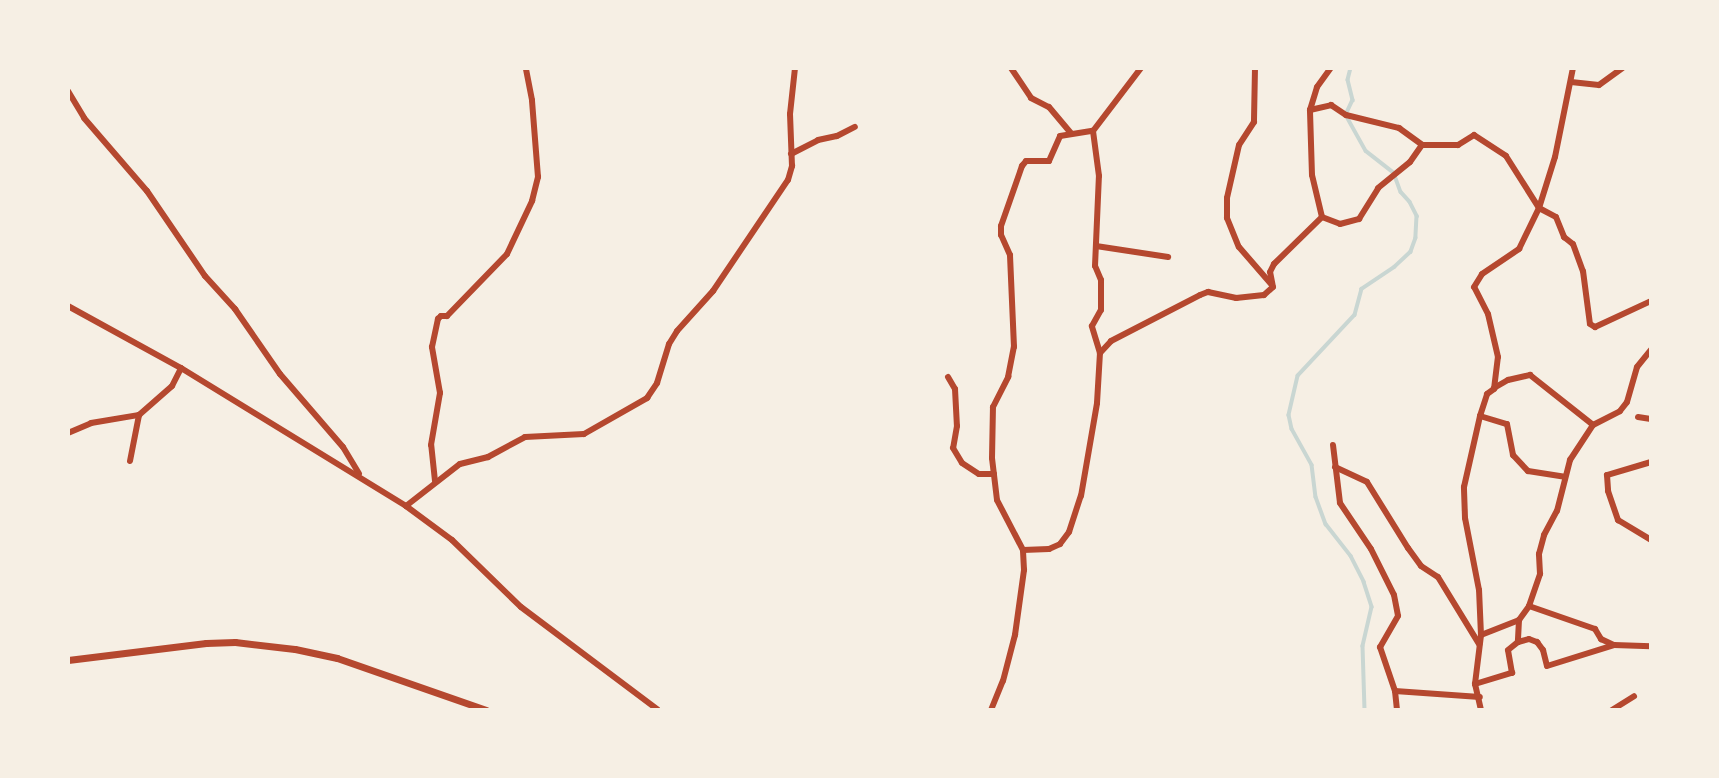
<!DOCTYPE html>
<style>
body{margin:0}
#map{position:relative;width:1719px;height:778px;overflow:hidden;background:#f6efe4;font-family:"PT Sans Narrow",sans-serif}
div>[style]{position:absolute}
.stream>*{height:3.5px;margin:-1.75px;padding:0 1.75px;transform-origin:1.75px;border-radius:1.75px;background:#c9d6d2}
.minor>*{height:6px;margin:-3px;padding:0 3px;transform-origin:3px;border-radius:3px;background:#b5482f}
.tertiary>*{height:7px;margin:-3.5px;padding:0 3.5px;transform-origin:3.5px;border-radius:3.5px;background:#b5482f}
span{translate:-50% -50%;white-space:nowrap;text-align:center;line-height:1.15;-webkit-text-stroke:7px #f6efe4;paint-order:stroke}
.frame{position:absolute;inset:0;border:70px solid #f6efe4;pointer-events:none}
</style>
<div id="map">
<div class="stream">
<div style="left:1351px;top:68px;width:12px;rotate:104deg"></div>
<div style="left:1348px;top:80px;width:21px;rotate:76deg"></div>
<div style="left:1353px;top:100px;width:17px;rotate:115deg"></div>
<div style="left:1346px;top:115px;width:41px;rotate:60.9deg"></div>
<div style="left:1366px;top:151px;width:36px;rotate:38deg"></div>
<div style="left:1394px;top:173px;width:20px;rotate:70deg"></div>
<div style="left:1401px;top:192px;width:13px;rotate:48deg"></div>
<div style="left:1410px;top:202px;width:16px;rotate:63deg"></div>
<div style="left:1417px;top:216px;width:22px;rotate:93deg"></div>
<div style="left:1416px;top:238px;width:15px;rotate:110deg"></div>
<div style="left:1411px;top:252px;width:22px;rotate:137deg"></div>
<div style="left:1395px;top:267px;width:40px;rotate:146deg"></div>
<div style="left:1362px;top:289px;width:27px;rotate:105deg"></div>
<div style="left:1355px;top:315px;width:83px;rotate:133.1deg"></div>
<div style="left:1298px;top:376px;width:40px;rotate:103deg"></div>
<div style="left:1289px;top:415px;width:14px;rotate:78deg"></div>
<div style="left:1292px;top:429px;width:41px;rotate:60.9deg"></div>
<div style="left:1312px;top:465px;width:32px;rotate:83deg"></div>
<div style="left:1316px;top:497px;width:29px;rotate:70deg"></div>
<div style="left:1326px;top:524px;width:41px;rotate:52deg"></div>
<div style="left:1351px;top:556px;width:29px;rotate:63deg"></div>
<div style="left:1364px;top:582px;width:26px;rotate:72deg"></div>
<div style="left:1372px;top:607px;width:40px;rotate:103deg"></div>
<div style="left:1363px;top:646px;width:64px;rotate:88.2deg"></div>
</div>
<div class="minor">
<div style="left:1011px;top:68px;width:36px;rotate:56deg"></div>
<div style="left:1031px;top:98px;width:20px;rotate:27deg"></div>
<div style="left:1049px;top:107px;width:34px;rotate:50deg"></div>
<div style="left:1255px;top:68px;width:54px;rotate:91.1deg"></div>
<div style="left:1254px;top:122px;width:27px;rotate:123deg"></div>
<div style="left:1239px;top:145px;width:54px;rotate:102.8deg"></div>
<div style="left:1227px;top:198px;width:20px;rotate:90deg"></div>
<div style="left:1227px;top:218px;width:31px;rotate:68deg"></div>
<div style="left:1239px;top:247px;width:49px;rotate:49.1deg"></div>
<div style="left:1571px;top:82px;width:28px;rotate:6deg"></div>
<div style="left:1599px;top:85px;width:29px;rotate:-36deg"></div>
<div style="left:68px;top:91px;width:31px;rotate:59deg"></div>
<div style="left:84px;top:118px;width:96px;rotate:49.2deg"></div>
<div style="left:147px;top:191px;width:103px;rotate:55.7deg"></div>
<div style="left:205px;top:276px;width:45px;rotate:47.7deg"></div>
<div style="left:235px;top:309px;width:79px;rotate:55.3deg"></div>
<div style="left:280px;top:374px;width:96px;rotate:49.2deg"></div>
<div style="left:343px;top:447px;width:31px;rotate:59deg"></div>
<div style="left:1310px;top:110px;width:22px;rotate:-13deg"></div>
<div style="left:1331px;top:105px;width:18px;rotate:34deg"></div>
<div style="left:1346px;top:115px;width:55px;rotate:13.8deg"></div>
<div style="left:1399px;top:128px;width:29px;rotate:36deg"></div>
<div style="left:1422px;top:145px;width:36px"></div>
<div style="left:1458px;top:145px;width:19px;rotate:-32deg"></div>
<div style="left:1474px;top:135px;width:38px;rotate:33deg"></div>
<div style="left:1506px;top:156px;width:62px;rotate:57.6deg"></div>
<div style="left:1539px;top:208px;width:19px;rotate:28deg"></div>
<div style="left:1556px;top:217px;width:22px;rotate:68deg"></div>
<div style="left:1564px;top:237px;width:11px;rotate:38deg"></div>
<div style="left:1573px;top:244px;width:29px;rotate:70deg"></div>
<div style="left:1583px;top:271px;width:53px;rotate:82.5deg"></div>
<div style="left:1590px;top:324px;width:6px;rotate:31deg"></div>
<div style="left:1595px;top:327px;width:62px;rotate:-24.9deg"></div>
<div style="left:791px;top:154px;width:30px;rotate:-27deg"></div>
<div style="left:818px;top:140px;width:19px;rotate:-12deg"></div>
<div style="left:837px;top:136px;width:20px;rotate:-27deg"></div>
<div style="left:1322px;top:217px;width:43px;rotate:-103.4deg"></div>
<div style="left:1312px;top:175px;width:65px;rotate:-91.8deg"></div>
<div style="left:1310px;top:110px;width:24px;rotate:-73deg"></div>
<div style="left:1317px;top:87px;width:24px;rotate:-54deg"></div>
<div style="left:1322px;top:217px;width:19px;rotate:21deg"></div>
<div style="left:1340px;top:224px;width:20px;rotate:-15deg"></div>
<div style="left:1359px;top:219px;width:36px;rotate:-58deg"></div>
<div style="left:1378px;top:188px;width:41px;rotate:-39.1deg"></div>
<div style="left:1410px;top:162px;width:21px;rotate:-55deg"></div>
<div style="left:1096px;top:246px;width:73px;rotate:8.7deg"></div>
<div style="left:68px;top:306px;width:129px;rotate:28.8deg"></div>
<div style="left:181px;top:368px;width:264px;rotate:31.5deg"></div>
<div style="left:406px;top:506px;width:57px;rotate:36.5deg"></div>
<div style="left:452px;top:540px;width:96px;rotate:44.2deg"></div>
<div style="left:521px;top:607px;width:171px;rotate:36.9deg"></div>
<div style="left:1100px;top:353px;width:16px;rotate:-47deg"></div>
<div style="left:1111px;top:341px;width:100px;rotate:-27.3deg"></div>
<div style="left:1200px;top:295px;width:9px;rotate:-21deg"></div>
<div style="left:1208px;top:292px;width:29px;rotate:12deg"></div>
<div style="left:1236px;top:298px;width:28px;rotate:-6deg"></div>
<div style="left:1264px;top:295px;width:12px;rotate:-42deg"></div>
<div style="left:1273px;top:287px;width:15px;rotate:-101deg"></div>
<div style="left:1270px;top:272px;width:9px;rotate:-63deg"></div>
<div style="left:1274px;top:264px;width:67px;rotate:-44.4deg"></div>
<div style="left:948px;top:377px;width:14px;rotate:60deg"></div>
<div style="left:955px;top:389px;width:37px;rotate:87deg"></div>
<div style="left:957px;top:426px;width:22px;rotate:100deg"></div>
<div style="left:953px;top:448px;width:17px;rotate:59deg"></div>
<div style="left:962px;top:463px;width:20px;rotate:33deg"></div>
<div style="left:979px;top:474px;width:15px"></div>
<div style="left:1494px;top:388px;width:16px;rotate:-30deg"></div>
<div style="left:1508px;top:380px;width:23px;rotate:-13deg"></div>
<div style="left:1530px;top:375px;width:80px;rotate:38.4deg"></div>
<div style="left:1480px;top:416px;width:28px;rotate:17deg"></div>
<div style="left:1507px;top:424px;width:32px;rotate:79deg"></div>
<div style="left:1513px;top:455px;width:22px;rotate:47deg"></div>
<div style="left:1528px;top:471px;width:37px;rotate:9deg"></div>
<div style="left:1638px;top:417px;width:13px;rotate:9deg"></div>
<div style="left:68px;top:433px;width:25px;rotate:-23deg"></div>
<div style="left:91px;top:423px;width:49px;rotate:-9.5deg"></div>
<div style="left:1333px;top:445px;width:58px;rotate:83.1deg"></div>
<div style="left:1340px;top:503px;width:55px;rotate:56deg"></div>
<div style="left:1371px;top:549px;width:51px;rotate:63.4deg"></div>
<div style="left:1394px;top:595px;width:21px;rotate:79deg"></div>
<div style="left:1398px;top:616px;width:36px;rotate:120deg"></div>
<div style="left:1380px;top:647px;width:46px;rotate:71.2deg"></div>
<div style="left:1395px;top:691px;width:19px;rotate:84deg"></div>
<div style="left:130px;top:461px;width:47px;rotate:-78.9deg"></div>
<div style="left:139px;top:415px;width:44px;rotate:-41.3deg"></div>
<div style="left:172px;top:386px;width:20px;rotate:-63deg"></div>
<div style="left:1651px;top:462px;width:46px;rotate:163.5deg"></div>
<div style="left:1607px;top:475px;width:16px;rotate:86deg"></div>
<div style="left:1608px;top:491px;width:31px;rotate:71deg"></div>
<div style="left:1618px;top:520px;width:39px;rotate:31deg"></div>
<div style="left:1335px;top:467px;width:35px;rotate:25deg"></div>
<div style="left:1367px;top:482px;width:78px;rotate:58.2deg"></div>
<div style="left:1408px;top:548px;width:22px;rotate:54deg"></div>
<div style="left:1421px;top:566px;width:20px;rotate:33deg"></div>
<div style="left:1438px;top:577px;width:79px;rotate:58.5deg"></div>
<div style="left:435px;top:481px;width:36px;rotate:-96deg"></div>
<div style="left:431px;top:445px;width:53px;rotate:-80.2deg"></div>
<div style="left:440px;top:393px;width:47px;rotate:-99.9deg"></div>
<div style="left:432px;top:347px;width:29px;rotate:-78deg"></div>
<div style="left:438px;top:319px;width:4px;rotate:-45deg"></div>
<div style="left:441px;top:316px;width:6px"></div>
<div style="left:447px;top:316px;width:86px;rotate:-45.9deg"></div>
<div style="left:507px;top:254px;width:59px;rotate:-64.7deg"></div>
<div style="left:532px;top:201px;width:25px;rotate:-76deg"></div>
<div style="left:538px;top:177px;width:77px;rotate:-94.5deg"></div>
<div style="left:532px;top:100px;width:33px;rotate:-101deg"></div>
<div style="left:406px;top:506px;width:68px;rotate:-37.9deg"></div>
<div style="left:460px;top:464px;width:29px;rotate:-14deg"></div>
<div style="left:488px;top:457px;width:42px;rotate:-28.4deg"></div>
<div style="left:525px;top:437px;width:59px;rotate:-2.9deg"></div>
<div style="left:584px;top:434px;width:73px;rotate:-29.7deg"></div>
<div style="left:647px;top:398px;width:18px;rotate:-56deg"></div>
<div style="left:657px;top:383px;width:41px;rotate:-72.9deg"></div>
<div style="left:669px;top:344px;width:15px;rotate:-58deg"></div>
<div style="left:677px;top:331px;width:54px;rotate:-48deg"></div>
<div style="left:713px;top:291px;width:134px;rotate:-56deg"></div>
<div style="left:788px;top:180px;width:15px;rotate:-74deg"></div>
<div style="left:792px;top:166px;width:52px;rotate:-92.2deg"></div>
<div style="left:790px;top:114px;width:46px;rotate:-83.8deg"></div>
<div style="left:1023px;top:550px;width:26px;rotate:-2deg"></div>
<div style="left:1049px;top:549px;width:12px;rotate:-24deg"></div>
<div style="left:1060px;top:544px;width:15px;rotate:-53deg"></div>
<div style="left:1069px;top:532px;width:38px;rotate:-72deg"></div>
<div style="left:1081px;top:496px;width:94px;rotate:-80.2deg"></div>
<div style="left:1097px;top:403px;width:50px;rotate:-86.6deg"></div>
<div style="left:1100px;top:353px;width:28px;rotate:-107deg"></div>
<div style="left:1092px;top:326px;width:18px;rotate:-61deg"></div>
<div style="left:1101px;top:310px;width:30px;rotate:-90deg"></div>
<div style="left:1101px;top:280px;width:15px;rotate:-113deg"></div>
<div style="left:1095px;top:266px;width:90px;rotate:-87.5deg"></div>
<div style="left:1099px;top:176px;width:45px;rotate:-97.6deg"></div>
<div style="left:1529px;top:606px;width:70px;rotate:19.2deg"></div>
<div style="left:1595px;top:629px;width:12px;rotate:59deg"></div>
<div style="left:1601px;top:639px;width:14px;rotate:25deg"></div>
<div style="left:1614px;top:645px;width:37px;rotate:2deg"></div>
<div style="left:1519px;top:620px;width:22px;rotate:93deg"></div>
<div style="left:1518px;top:642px;width:11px;rotate:-15deg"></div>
<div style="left:1529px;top:639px;width:9px;rotate:21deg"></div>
<div style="left:1537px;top:642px;width:10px;rotate:53deg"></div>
<div style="left:1543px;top:650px;width:16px;rotate:76deg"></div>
<div style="left:1547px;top:666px;width:70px;rotate:-17.4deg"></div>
<div style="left:1481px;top:635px;width:41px;rotate:-21.5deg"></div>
<div style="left:1519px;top:620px;width:17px;rotate:-54deg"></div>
<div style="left:1529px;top:606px;width:34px;rotate:-71deg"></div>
<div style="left:1540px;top:574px;width:20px;rotate:-93deg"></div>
<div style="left:1539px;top:554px;width:20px;rotate:-75deg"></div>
<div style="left:1544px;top:535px;width:27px;rotate:-62deg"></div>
<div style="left:1557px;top:511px;width:53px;rotate:-75.7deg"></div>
<div style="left:1570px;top:460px;width:42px;rotate:-56.7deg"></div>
<div style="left:1593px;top:425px;width:30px;rotate:-27deg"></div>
<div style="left:1620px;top:411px;width:11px;rotate:-52deg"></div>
<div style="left:1627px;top:402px;width:36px;rotate:-74deg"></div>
<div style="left:1637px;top:367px;width:22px;rotate:-51deg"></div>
<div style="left:1475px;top:684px;width:39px;rotate:-17deg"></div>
<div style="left:1512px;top:673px;width:23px;rotate:-100deg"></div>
<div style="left:1508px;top:650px;width:13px;rotate:-39deg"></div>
<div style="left:1395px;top:691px;width:85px;rotate:4deg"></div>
<div style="left:991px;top:710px;width:31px;rotate:-68deg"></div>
<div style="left:1003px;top:681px;width:48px;rotate:-75.4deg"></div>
<div style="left:1015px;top:635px;width:66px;rotate:-82.1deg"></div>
<div style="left:1024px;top:570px;width:20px;rotate:-93deg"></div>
<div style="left:1023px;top:550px;width:56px;rotate:-117.5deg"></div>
<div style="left:997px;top:500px;width:42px;rotate:-96.8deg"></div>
<div style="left:992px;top:458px;width:51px;rotate:-88.9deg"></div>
<div style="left:993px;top:407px;width:34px;rotate:-63deg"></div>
<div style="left:1008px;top:377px;width:31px;rotate:-79deg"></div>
<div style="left:1014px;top:347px;width:92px;rotate:-92.5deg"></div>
<div style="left:1010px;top:255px;width:22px;rotate:-114deg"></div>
<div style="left:1001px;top:235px;width:9px;rotate:-90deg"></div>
<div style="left:1001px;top:226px;width:64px;rotate:-70.7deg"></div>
<div style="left:1022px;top:166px;width:6px;rotate:-51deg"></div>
<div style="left:1026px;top:161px;width:23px"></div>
<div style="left:1049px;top:161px;width:27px;rotate:-66deg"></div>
<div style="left:1060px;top:136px;width:33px;rotate:-9deg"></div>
<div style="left:1093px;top:131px;width:79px;rotate:-52.7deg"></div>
<div style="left:1481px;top:710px;width:27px;rotate:-103deg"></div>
<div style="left:1475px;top:684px;width:49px;rotate:-83deg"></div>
<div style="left:1481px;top:635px;width:45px;rotate:-92.5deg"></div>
<div style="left:1479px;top:590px;width:73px;rotate:-101deg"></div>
<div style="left:1465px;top:518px;width:31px;rotate:-92deg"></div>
<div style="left:1464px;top:487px;width:73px;rotate:-77.3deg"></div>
<div style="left:1480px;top:416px;width:23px;rotate:-72deg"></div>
<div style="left:1487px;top:394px;width:9px;rotate:-36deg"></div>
<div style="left:1494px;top:389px;width:32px;rotate:-83deg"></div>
<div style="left:1498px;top:357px;width:44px;rotate:-103.1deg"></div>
<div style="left:1488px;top:314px;width:30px;rotate:-117deg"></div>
<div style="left:1474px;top:287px;width:15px;rotate:-58deg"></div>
<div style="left:1482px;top:274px;width:45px;rotate:-34deg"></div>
<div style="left:1519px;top:249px;width:46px;rotate:-64deg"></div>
<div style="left:1539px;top:208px;width:53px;rotate:-72.6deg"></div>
<div style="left:1555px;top:157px;width:91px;rotate:-78.6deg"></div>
<div style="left:1612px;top:710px;width:26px;rotate:-32deg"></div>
</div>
<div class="tertiary">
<div style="left:68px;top:660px;width:139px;rotate:-7deg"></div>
<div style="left:206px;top:643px;width:29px;rotate:-2deg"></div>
<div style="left:235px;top:642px;width:60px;rotate:6.7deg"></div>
<div style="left:295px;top:649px;width:43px;rotate:12.1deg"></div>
<div style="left:337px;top:658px;width:158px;rotate:19.2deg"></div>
</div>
<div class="frame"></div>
</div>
